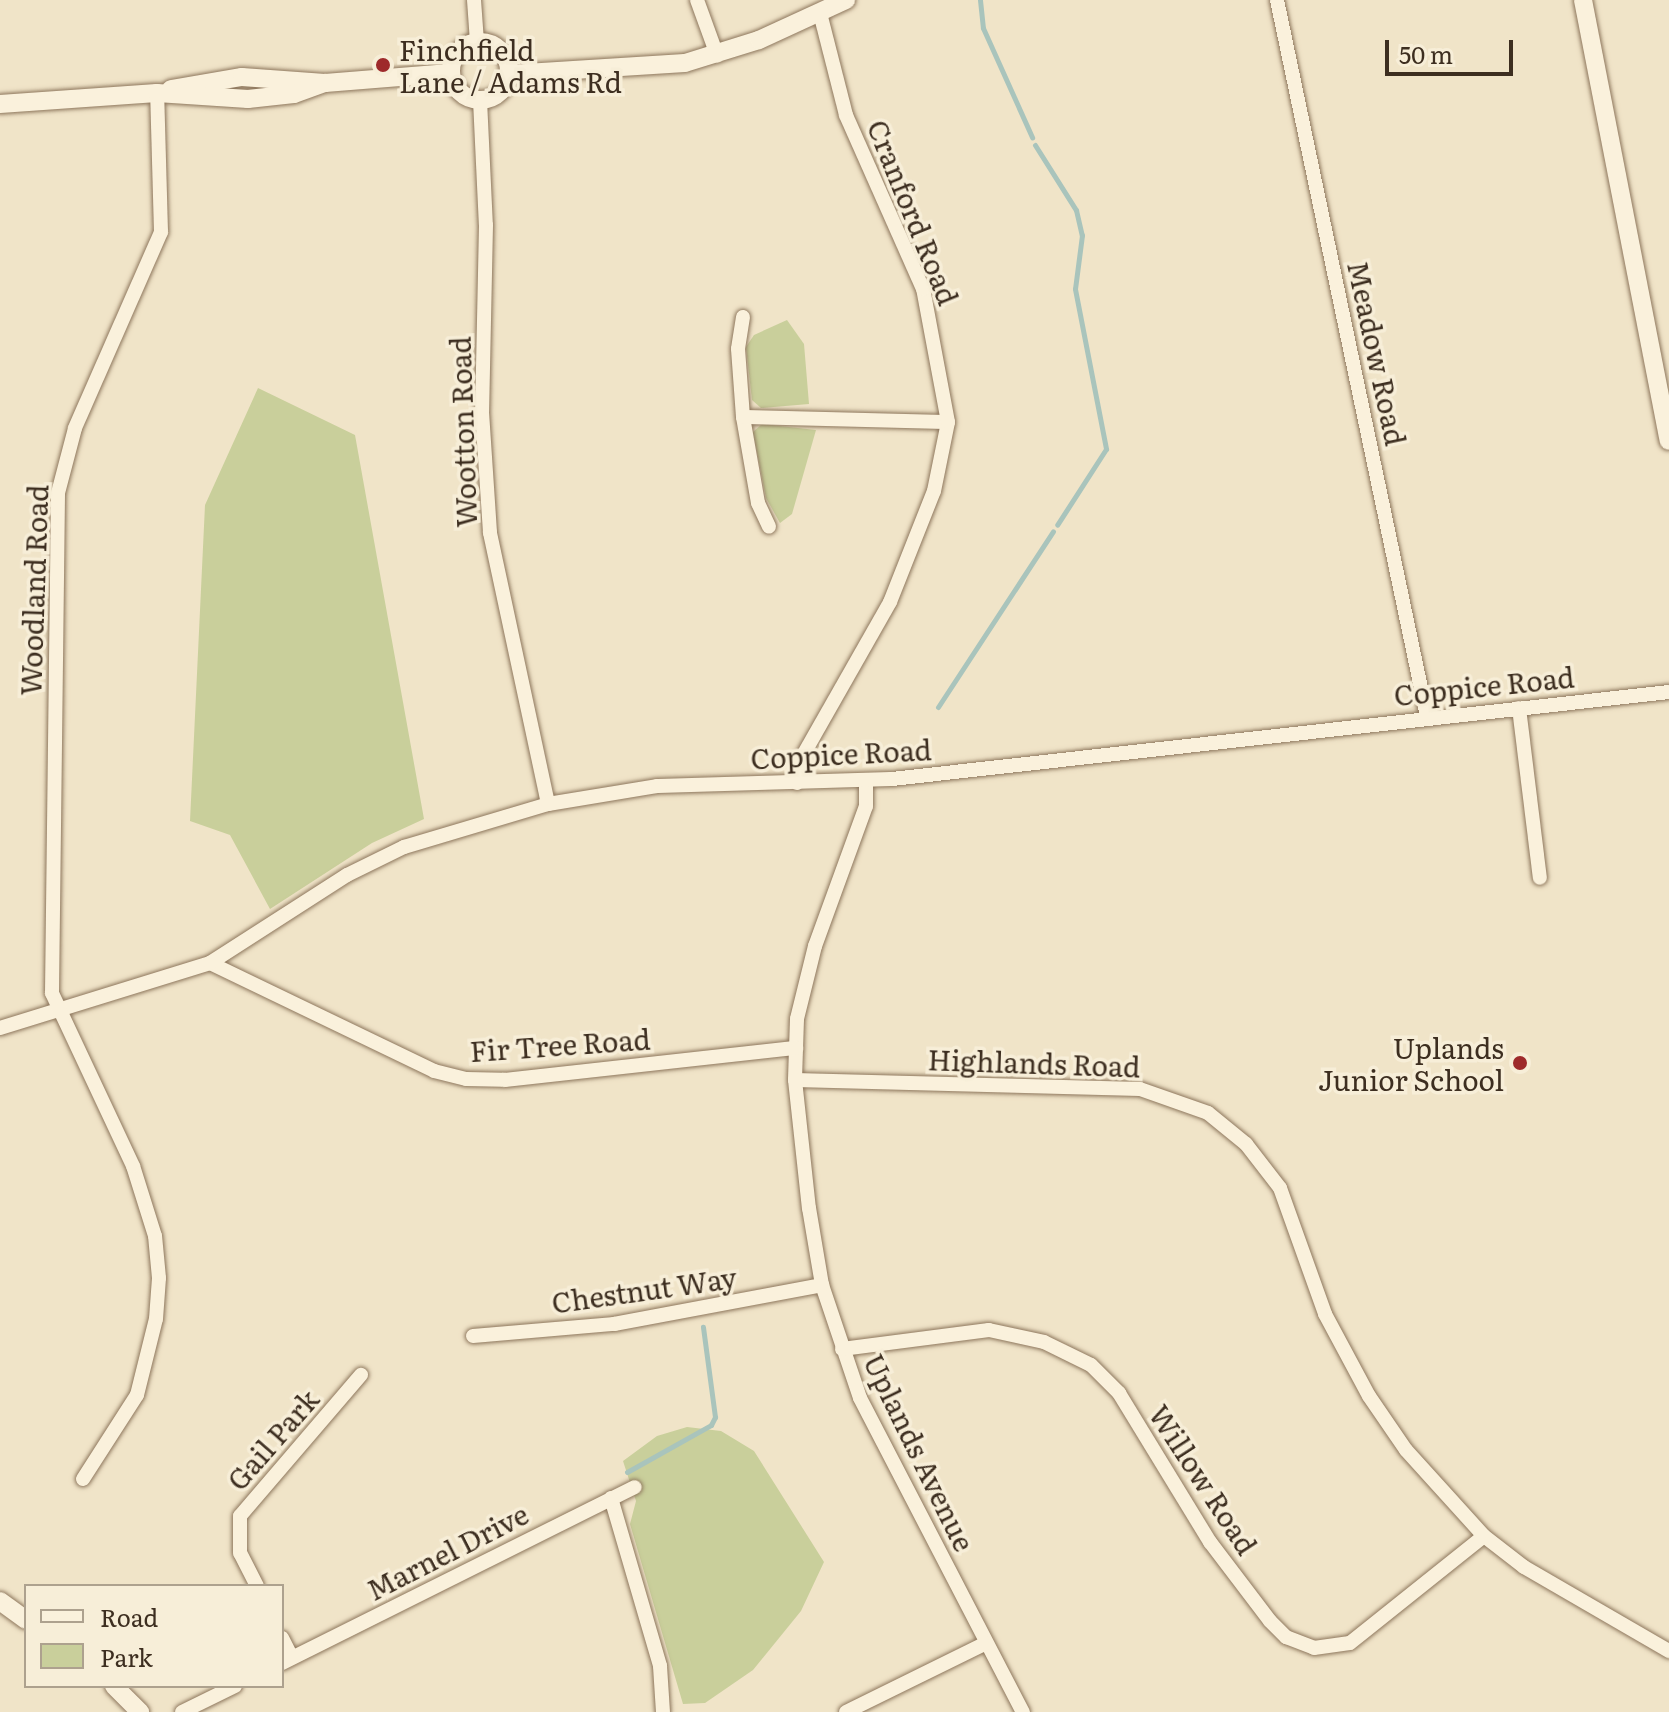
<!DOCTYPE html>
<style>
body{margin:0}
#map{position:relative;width:1669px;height:1712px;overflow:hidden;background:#f0e4c8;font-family:Literata,serif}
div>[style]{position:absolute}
.green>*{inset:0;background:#c9cf9b}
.stream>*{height:5px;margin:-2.5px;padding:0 2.5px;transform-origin:2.5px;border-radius:2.5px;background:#a9c4bc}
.roads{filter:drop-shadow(0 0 2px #8d765c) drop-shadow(0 0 2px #8d765c)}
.minor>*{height:14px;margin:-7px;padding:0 7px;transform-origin:7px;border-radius:7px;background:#faf1dc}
.tertiary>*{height:18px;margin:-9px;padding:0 9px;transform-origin:9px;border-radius:9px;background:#faf1dc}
.tertiary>.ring{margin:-9px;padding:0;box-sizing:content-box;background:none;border:18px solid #faf1dc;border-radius:50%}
.dots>*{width:22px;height:22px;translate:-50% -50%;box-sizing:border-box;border:4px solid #f7eed8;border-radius:50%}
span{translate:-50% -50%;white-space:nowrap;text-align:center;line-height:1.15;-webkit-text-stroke:7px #f7eed8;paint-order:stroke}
.poi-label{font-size:28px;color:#3d2e20}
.left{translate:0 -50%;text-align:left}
.right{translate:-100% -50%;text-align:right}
.street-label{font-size:28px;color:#3d2e20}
.legend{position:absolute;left:24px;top:1584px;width:260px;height:104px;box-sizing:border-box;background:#f7eed8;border:2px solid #ada18e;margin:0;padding:10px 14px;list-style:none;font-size:24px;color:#3d2e20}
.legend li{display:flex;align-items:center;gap:16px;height:40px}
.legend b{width:40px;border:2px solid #ada18e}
.scale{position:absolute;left:1385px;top:40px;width:128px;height:36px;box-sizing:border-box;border:4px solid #3d2e20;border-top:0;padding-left:10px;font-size:24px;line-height:28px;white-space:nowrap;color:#3d2e20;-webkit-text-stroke:6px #f7eed8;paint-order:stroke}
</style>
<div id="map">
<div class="green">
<div style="clip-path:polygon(787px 320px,804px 344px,809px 404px,761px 408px,752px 400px,746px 347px,754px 335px)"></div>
<div style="clip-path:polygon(258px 388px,355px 435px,424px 819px,372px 843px,270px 909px,230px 835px,190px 821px,205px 505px)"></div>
<div style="clip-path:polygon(762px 424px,816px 430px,792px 514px,780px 523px,766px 498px,753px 432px)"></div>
<div style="clip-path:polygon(687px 1427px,721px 1431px,754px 1451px,824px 1562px,801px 1611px,753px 1670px,705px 1703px,683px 1704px,630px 1524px,636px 1501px,623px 1461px,657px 1436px)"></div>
</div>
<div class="stream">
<div style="left:980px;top:0;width:28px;rotate:84deg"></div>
<div style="left:983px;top:28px;width:120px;rotate:65.8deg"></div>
<div style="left:1035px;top:145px;width:77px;rotate:57.8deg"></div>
<div style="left:1076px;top:210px;width:26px;rotate:77deg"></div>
<div style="left:1082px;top:235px;width:54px;rotate:97.4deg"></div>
<div style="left:1075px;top:289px;width:163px;rotate:79deg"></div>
<div style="left:1106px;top:449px;width:90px;rotate:122.8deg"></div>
<div style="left:938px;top:707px;width:210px;rotate:-56.8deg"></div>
<div style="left:627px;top:1472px;width:96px;rotate:-29.2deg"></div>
<div style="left:711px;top:1425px;width:9px;rotate:-63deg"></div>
<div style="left:715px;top:1417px;width:91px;rotate:-97.6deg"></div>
</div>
<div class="roads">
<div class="minor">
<div style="left:474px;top:0;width:42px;rotate:85.9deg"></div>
<div style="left:697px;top:0;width:59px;rotate:70deg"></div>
<div style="left:1277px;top:0;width:733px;rotate:78.18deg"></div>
<div style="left:480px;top:100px;width:125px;rotate:87.3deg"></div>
<div style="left:486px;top:225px;width:187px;rotate:91.2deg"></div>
<div style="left:482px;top:412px;width:121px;rotate:86.2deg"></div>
<div style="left:490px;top:533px;width:277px;rotate:77.9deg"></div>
<div style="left:743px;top:317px;width:32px;rotate:99deg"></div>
<div style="left:738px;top:349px;width:68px;rotate:85.8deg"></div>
<div style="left:743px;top:417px;width:87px;rotate:80.1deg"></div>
<div style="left:758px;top:503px;width:26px;rotate:65deg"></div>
<div style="left:743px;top:417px;width:205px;rotate:1.4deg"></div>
<div style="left:1519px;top:708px;width:171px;rotate:83deg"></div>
<div style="left:866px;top:781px;width:25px;rotate:90deg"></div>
<div style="left:866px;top:806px;width:149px;rotate:110deg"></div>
<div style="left:815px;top:946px;width:75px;rotate:103.9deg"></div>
<div style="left:797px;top:1019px;width:61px;rotate:91.9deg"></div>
<div style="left:795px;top:1080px;width:129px;rotate:83.8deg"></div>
<div style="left:809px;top:1208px;width:78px;rotate:80.4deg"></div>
<div style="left:822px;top:1285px;width:119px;rotate:71.4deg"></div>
<div style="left:860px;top:1398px;width:354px;rotate:62.6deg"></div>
<div style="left:797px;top:783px;width:26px;rotate:-79deg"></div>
<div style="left:802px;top:757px;width:178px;rotate:-60.4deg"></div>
<div style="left:890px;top:602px;width:119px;rotate:-68.4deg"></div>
<div style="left:934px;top:491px;width:70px;rotate:-78.5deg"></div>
<div style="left:948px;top:422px;width:135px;rotate:-100.6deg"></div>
<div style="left:923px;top:289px;width:190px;rotate:-113.9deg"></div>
<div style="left:846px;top:115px;width:105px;rotate:-104.3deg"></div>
<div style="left:210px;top:963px;width:249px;rotate:25.7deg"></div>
<div style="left:434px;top:1071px;width:33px;rotate:14deg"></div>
<div style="left:466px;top:1079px;width:39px;rotate:1deg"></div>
<div style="left:505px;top:1080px;width:293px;rotate:-6.3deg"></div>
<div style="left:0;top:1028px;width:220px;rotate:-17.2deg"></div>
<div style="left:210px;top:963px;width:163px;rotate:-32.7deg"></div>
<div style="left:347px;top:875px;width:64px;rotate:-26.2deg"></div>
<div style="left:404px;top:847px;width:150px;rotate:-16.6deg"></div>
<div style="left:548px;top:804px;width:110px;rotate:-9.4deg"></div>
<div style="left:657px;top:786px;width:235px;rotate:-1.7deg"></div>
<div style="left:892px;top:779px;width:782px;rotate:-6.39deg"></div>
<div style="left:795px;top:1080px;width:345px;rotate:1.5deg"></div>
<div style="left:1140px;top:1089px;width:72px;rotate:19.4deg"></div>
<div style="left:1208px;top:1113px;width:49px;rotate:39.2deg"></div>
<div style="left:1246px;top:1144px;width:56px;rotate:52.3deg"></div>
<div style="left:1280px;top:1188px;width:134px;rotate:70.3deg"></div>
<div style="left:1325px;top:1314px;width:93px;rotate:61.8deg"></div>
<div style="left:1369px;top:1396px;width:65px;rotate:55.6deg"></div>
<div style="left:1406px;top:1450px;width:116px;rotate:47.8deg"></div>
<div style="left:1484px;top:1536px;width:51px;rotate:37.8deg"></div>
<div style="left:1524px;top:1567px;width:168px;rotate:30.1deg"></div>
<div style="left:473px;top:1336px;width:142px;rotate:-4.9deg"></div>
<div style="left:614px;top:1324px;width:212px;rotate:-10.6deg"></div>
<div style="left:842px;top:1349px;width:148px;rotate:-7.4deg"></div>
<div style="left:989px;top:1330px;width:56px;rotate:12.3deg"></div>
<div style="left:1044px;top:1342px;width:52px;rotate:26.1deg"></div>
<div style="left:1091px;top:1365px;width:40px;rotate:45deg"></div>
<div style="left:1119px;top:1393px;width:175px;rotate:58.6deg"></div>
<div style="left:1210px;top:1542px;width:99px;rotate:52.8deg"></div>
<div style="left:1270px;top:1621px;width:23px;rotate:45deg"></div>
<div style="left:1286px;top:1637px;width:30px;rotate:21deg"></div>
<div style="left:1314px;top:1648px;width:36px;rotate:-8deg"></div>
<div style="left:1350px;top:1643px;width:171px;rotate:-38.6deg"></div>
<div style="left:83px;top:1479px;width:100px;rotate:-57.3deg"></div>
<div style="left:137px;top:1395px;width:78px;rotate:-76deg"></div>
<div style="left:156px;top:1319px;width:41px;rotate:-85.8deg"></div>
<div style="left:159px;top:1278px;width:42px;rotate:-95.4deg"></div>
<div style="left:155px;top:1236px;width:73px;rotate:-107.4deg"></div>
<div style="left:133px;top:1166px;width:191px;rotate:-115.1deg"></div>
<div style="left:52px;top:993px;width:500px;rotate:-89.31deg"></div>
<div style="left:58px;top:493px;width:67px;rotate:-75.3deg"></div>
<div style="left:75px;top:428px;width:214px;rotate:-66.3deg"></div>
<div style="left:161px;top:232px;width:139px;rotate:-91.6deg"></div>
<div style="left:611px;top:1498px;width:175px;rotate:73.7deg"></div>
<div style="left:660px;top:1666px;width:46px;rotate:86.3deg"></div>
<div style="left:257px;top:1586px;width:37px;rotate:-117deg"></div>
<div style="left:240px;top:1553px;width:37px;rotate:-90deg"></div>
<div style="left:240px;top:1516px;width:186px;rotate:-49.4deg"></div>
<div style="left:282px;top:1638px;width:22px;rotate:63deg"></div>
<div style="left:282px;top:1663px;width:394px;rotate:-26.5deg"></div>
<div style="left:182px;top:1712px;width:59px;rotate:-26.1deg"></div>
<div style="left:846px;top:1712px;width:156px;rotate:-26.2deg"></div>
</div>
<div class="tertiary">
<div style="left:1583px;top:0;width:449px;rotate:79deg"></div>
<div class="ring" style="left:451px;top:42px;width:40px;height:40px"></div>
<div style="left:510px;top:74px;width:175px;rotate:-3.6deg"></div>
<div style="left:685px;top:63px;width:77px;rotate:-17.3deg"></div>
<div style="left:759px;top:40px;width:96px;rotate:-24.7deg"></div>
<div style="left:171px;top:89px;width:72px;rotate:-9.6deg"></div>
<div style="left:242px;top:77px;width:83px;rotate:4.1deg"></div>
<div style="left:325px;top:83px;width:125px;rotate:-4.6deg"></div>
<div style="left:0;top:104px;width:157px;rotate:-4deg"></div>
<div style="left:157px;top:93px;width:91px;rotate:3.8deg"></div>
<div style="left:248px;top:99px;width:46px;rotate:-6.2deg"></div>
<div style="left:294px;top:94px;width:33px;rotate:-20deg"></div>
<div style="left:0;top:1601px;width:32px;rotate:36deg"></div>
<div style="left:114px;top:1686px;width:37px;rotate:45deg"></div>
</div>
</div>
<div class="dots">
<div style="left:383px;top:65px;background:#9e2a2b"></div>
<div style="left:1520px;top:1063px;background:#9e2a2b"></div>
</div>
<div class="poi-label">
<span class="left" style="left:399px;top:65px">Finchfield<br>Lane / Adams Rd</span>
<span class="right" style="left:1504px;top:1063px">Uplands<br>Junior School</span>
</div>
<div class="street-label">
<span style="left:914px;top:212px;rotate:68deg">Cranford Road</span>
<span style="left:1378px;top:353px;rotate:78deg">Meadow Road</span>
<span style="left:462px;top:432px;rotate:-92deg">Wootton Road</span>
<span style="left:33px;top:590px;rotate:-88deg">Woodland Road</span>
<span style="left:1484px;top:685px;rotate:-6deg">Coppice Road</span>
<span style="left:841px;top:753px;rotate:-3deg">Coppice Road</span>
<span style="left:560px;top:1044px;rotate:-4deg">Fir Tree Road</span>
<span style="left:1034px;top:1062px;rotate:2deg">Highlands Road</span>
<span style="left:644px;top:1289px;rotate:-8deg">Chestnut Way</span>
<span style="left:272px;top:1439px;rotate:-49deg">Gail Park</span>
<span style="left:920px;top:1452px;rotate:64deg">Uplands Avenue</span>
<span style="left:1204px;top:1479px;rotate:57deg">Willow Road</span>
<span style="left:447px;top:1551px;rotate:-27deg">Marnel Drive</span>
</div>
<ul class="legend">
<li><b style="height:10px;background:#faf1dc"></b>Road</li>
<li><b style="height:22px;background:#c9cf9b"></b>Park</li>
</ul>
<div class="scale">50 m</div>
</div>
